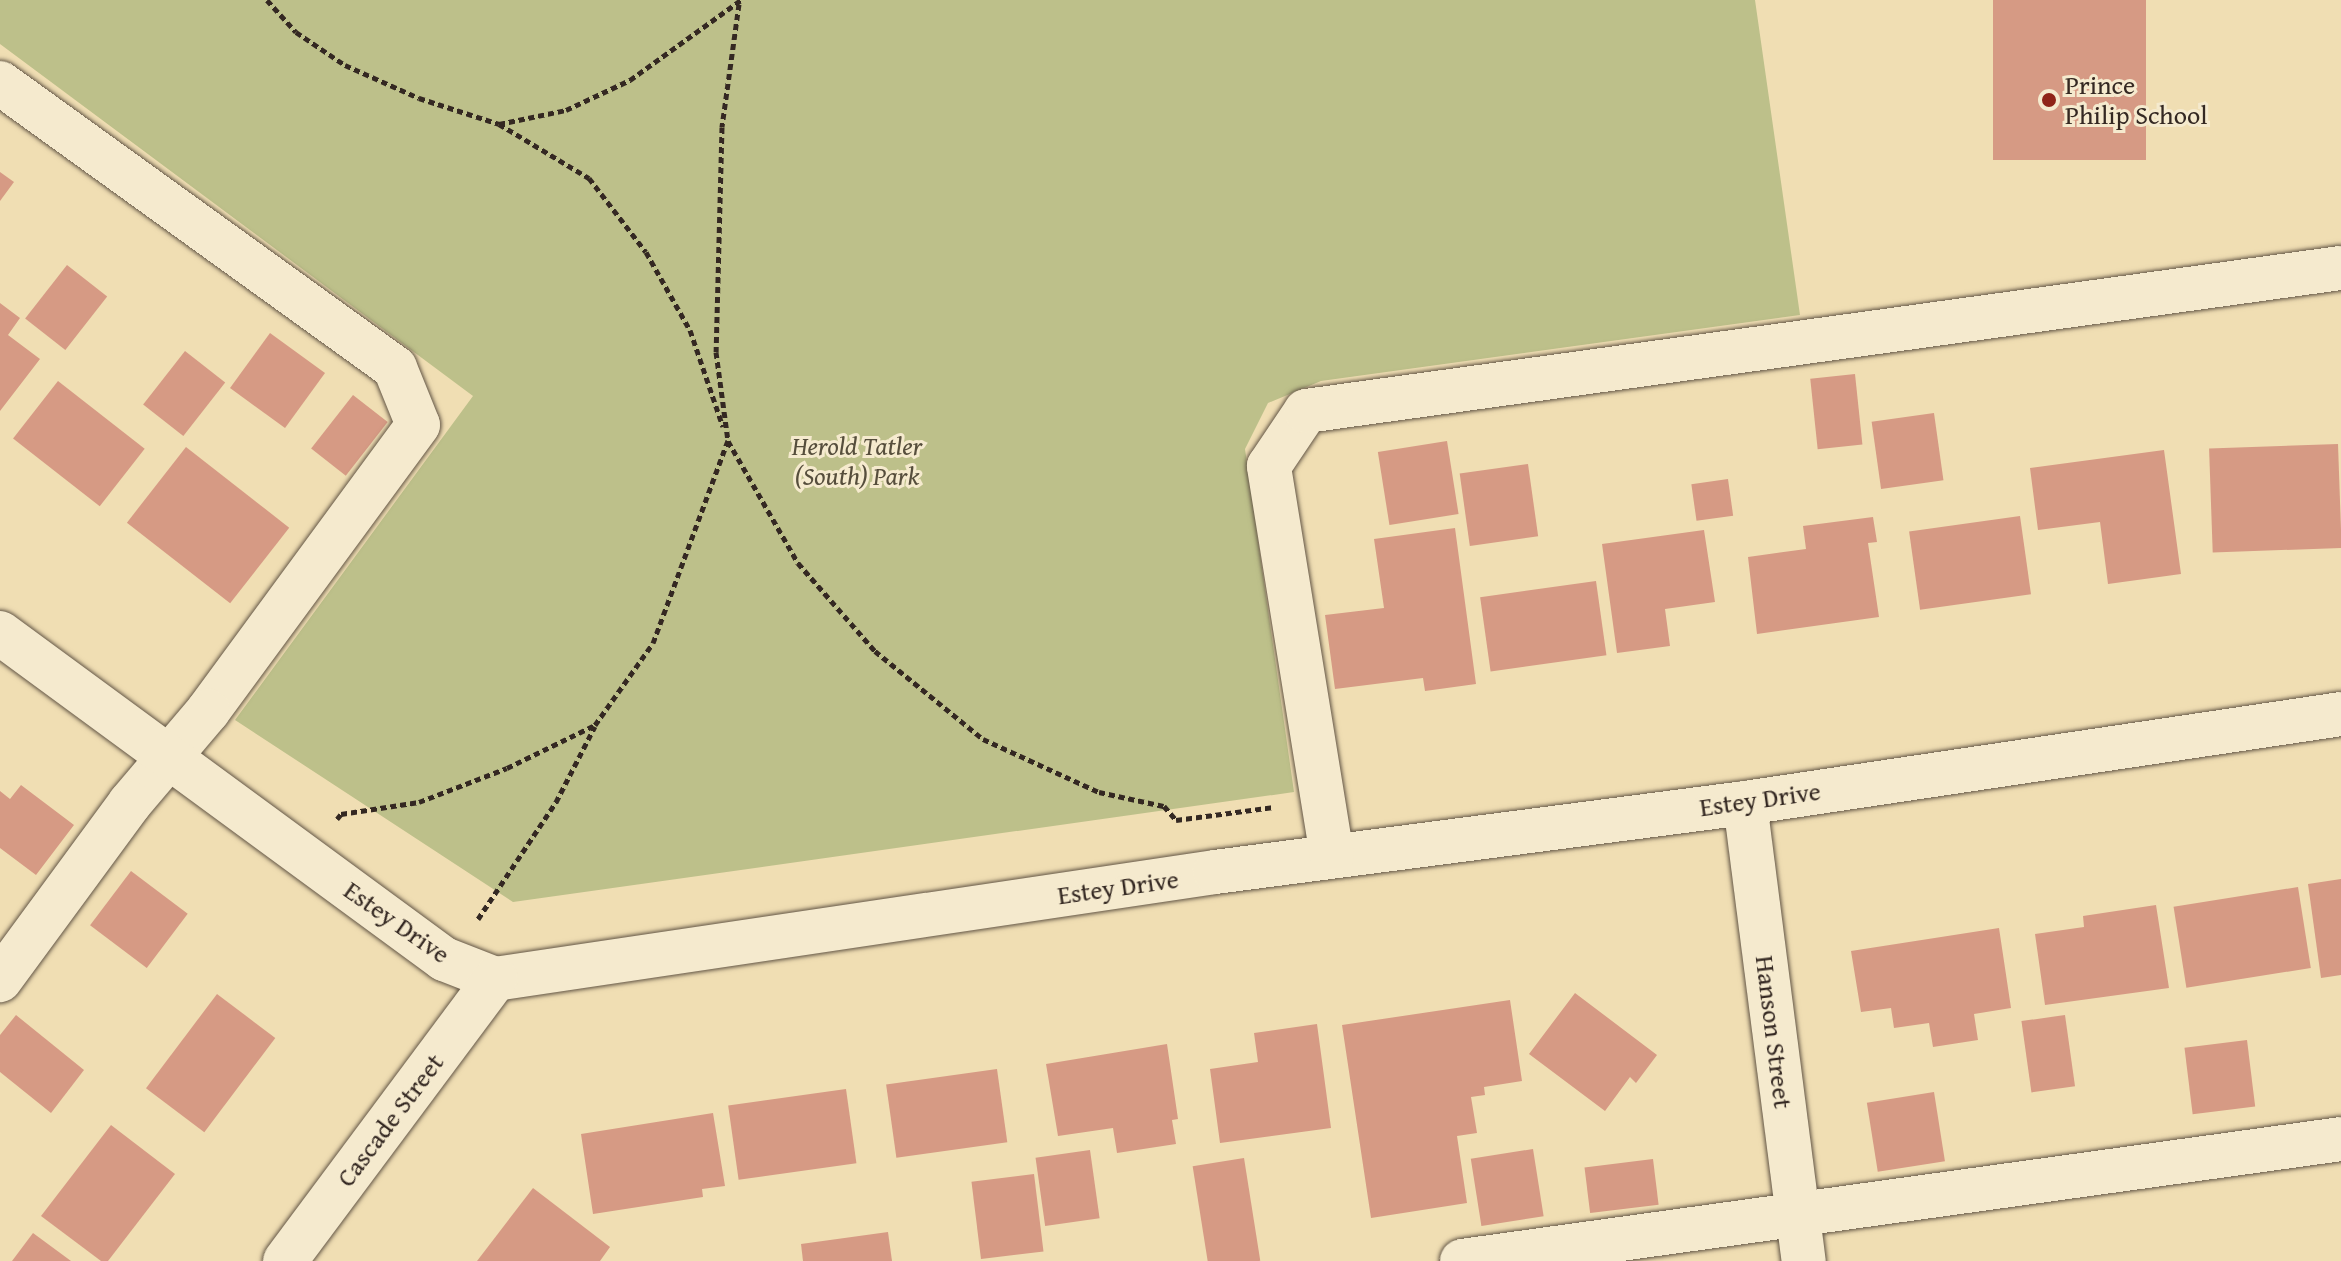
<!DOCTYPE html>
<style>
body{margin:0}
#map{position:relative;width:2341px;height:1261px;overflow:hidden;background:#f0deb3;font-family:"Gentium Book Plus",serif}
div>[style]{position:absolute}
.green>*{inset:0;background:#bdc08a}
.building>*{inset:0;background:#d69a84;transform-origin:0 0}
.path>*{height:5px;margin-top:-2.5px;transform-origin:0;background:repeating-linear-gradient(90deg,#342822 0 6px,transparent 0 10px)}
.roads{filter:drop-shadow(0 0 2px #635646) drop-shadow(0 0 2px #635646)}
.minor>*{height:44px;margin:-22px;padding:0 22px;transform-origin:22px;border-radius:22px;background:#f5eace}
.dots>*{width:22px;height:22px;translate:-50% -50%;box-sizing:border-box;border:4px solid #f5eace;border-radius:50%}
span{translate:-50% -50%;white-space:nowrap;text-align:center;line-height:1.15;-webkit-text-stroke:6px #f5eace;paint-order:stroke}
.poi-label{font-size:26px;color:#342822}
.left{translate:0 -50%;text-align:left}
.park-label{font-size:26px;color:#564e3c;font-style:italic}
.street-label{font-size:26px;color:#342822}
</style>
<div id="map">
<div class="green">
<div style="clip-path:polygon(0 0,1755px 0,1800px 315px,1321px 381px,1268px 403px,1245px 449px,1294px 792px,513px 902px,235px 720px,473px 396px,0 44px)"></div>
</div>
<div class="building">
<div style="left:1993px;top:0;width:153px;height:160px"></div>
<div style="clip-path:polygon(0 172px,14px 182px,0 201px)"></div>
<div style="left:67px;top:265px;width:51px;height:68px;rotate:38deg"></div>
<div style="clip-path:polygon(0 303px,20px 318px,8px 335px,40px 359px,0 411px)"></div>
<div style="left:270px;top:333px;width:68px;height:68px;rotate:36deg"></div>
<div style="left:185px;top:351px;width:51px;height:68px;rotate:38deg"></div>
<div style="left:1855px;top:374px;width:71px;height:45px;rotate:84deg"></div>
<div style="left:58px;top:381px;width:110px;height:73px;rotate:38deg"></div>
<div style="left:353px;top:395px;width:44px;height:68px;rotate:38deg"></div>
<div style="left:1934px;top:413px;width:68px;height:63px;rotate:82deg"></div>
<div style="left:1447px;top:441px;width:74px;height:70px;rotate:81deg"></div>
<div style="left:2338px;top:444px;width:104px;height:129px;rotate:88deg"></div>
<div style="left:186px;top:447px;width:131px;height:96px;rotate:38deg"></div>
<div style="clip-path:polygon(2164px 450px,2181px 574px,2108px 584px,2100px 522px,2038px 530px,2030px 468px)"></div>
<div style="left:1528px;top:464px;width:73px;height:69px;rotate:82deg"></div>
<div style="left:1728px;top:479px;width:37px;height:37px;rotate:82deg"></div>
<div style="left:2020px;top:516px;width:79px;height:112px;rotate:82deg"></div>
<div style="clip-path:polygon(1873px 517px,1877px 542px,1868px 543px,1879px 617px,1757px 634px,1748px 557px,1806px 549px,1803px 526px)"></div>
<div style="clip-path:polygon(1455px 528px,1476px 684px,1425px 691px,1423px 678px,1335px 689px,1325px 615px,1384px 608px,1374px 539px)"></div>
<div style="clip-path:polygon(1704px 530px,1715px 602px,1665px 609px,1670px 646px,1617px 653px,1602px 544px)"></div>
<div style="left:1596px;top:581px;width:75px;height:117px;rotate:82deg"></div>
<div style="clip-path:polygon(21px 785px,74px 825px,36px 875px,0 848px,0 791px,10px 799px)"></div>
<div style="left:131px;top:871px;width:71px;height:68px;rotate:37deg"></div>
<div style="clip-path:polygon(2341px 879px,2341px 975px,2321px 978px,2308px 884px)"></div>
<div style="left:2298px;top:887px;width:82px;height:126px;rotate:81deg"></div>
<div style="clip-path:polygon(2156px 905px,2169px 988px,2045px 1005px,2035px 934px,2084px 927px,2083px 916px)"></div>
<div style="clip-path:polygon(1999px 928px,2011px 1008px,1974px 1014px,1978px 1040px,1933px 1047px,1929px 1023px,1894px 1028px,1891px 1008px,1861px 1012px,1851px 951px)"></div>
<div style="clip-path:polygon(1575px 993px,1657px 1055px,1636px 1083px,1630px 1077px,1605px 1111px,1529px 1054px)"></div>
<div style="left:217px;top:994px;width:73px;height:118px;rotate:37deg"></div>
<div style="clip-path:polygon(1510px 1000px,1522px 1081px,1484px 1087px,1485px 1095px,1471px 1097px,1477px 1133px,1457px 1136px,1467px 1203px,1371px 1218px,1342px 1025px)"></div>
<div style="clip-path:polygon(16px 1015px,84px 1070px,51px 1113px,0 1072px,0 1035px)"></div>
<div style="left:2065px;top:1015px;width:72px;height:44px;rotate:82deg"></div>
<div style="clip-path:polygon(1317px 1024px,1331px 1128px,1220px 1143px,1210px 1069px,1258px 1062px,1254px 1033px)"></div>
<div style="left:2247px;top:1040px;width:67px;height:63px;rotate:83deg"></div>
<div style="clip-path:polygon(1167px 1044px,1178px 1119px,1172px 1120px,1176px 1144px,1117px 1153px,1113px 1128px,1058px 1136px,1046px 1064px)"></div>
<div style="left:997px;top:1069px;width:74px;height:112px;rotate:82deg"></div>
<div style="left:846px;top:1089px;width:75px;height:119px;rotate:82deg"></div>
<div style="left:1934px;top:1092px;width:70px;height:68px;rotate:81deg"></div>
<div style="clip-path:polygon(713px 1113px,725px 1186px,702px 1189px,703px 1197px,593px 1214px,581px 1134px)"></div>
<div style="clip-path:polygon(111px 1125px,175px 1174px,108px 1261px,101px 1261px,41px 1216px)"></div>
<div style="left:1533px;top:1149px;width:68px;height:63px;rotate:81deg"></div>
<div style="left:1090px;top:1150px;width:69px;height:55px;rotate:82deg"></div>
<div style="left:1244px;top:1158px;width:104px;height:52px;rotate:81deg"></div>
<div style="left:1653px;top:1159px;width:46px;height:69px;rotate:83deg"></div>
<div style="left:1034px;top:1174px;width:78px;height:63px;rotate:83deg"></div>
<div style="clip-path:polygon(533px 1188px,610px 1247px,600px 1261px,477px 1261px)"></div>
<div style="clip-path:polygon(888px 1232px,892px 1261px,803px 1261px,801px 1244px)"></div>
<div style="clip-path:polygon(33px 1233px,71px 1261px,12px 1261px)"></div>
</div>
<div class="path">
<div style="left:267px;top:0;width:43px;rotate:47.8deg"></div>
<div style="left:296px;top:32px;width:59px;rotate:34deg"></div>
<div style="left:345px;top:65px;width:81px;rotate:24deg"></div>
<div style="left:419px;top:98px;width:84px;rotate:18deg"></div>
<div style="left:499px;top:124px;width:68px;rotate:-11.8deg"></div>
<div style="left:566px;top:110px;width:71px;rotate:-25.1deg"></div>
<div style="left:630px;top:80px;width:137px;rotate:-35.8deg"></div>
<div style="left:739px;top:4px;width:124px;rotate:97.9deg"></div>
<div style="left:722px;top:127px;width:225px;rotate:91.5deg"></div>
<div style="left:716px;top:352px;width:90px;rotate:82.3deg"></div>
<div style="left:728px;top:441px;width:141px;rotate:60.2deg"></div>
<div style="left:798px;top:563px;width:117px;rotate:48.8deg"></div>
<div style="left:875px;top:651px;width:139px;rotate:39.2deg"></div>
<div style="left:983px;top:739px;width:128px;rotate:24.6deg"></div>
<div style="left:1099px;top:792px;width:66px;rotate:12.2deg"></div>
<div style="left:1164px;top:806px;width:18px;rotate:49deg"></div>
<div style="left:1176px;top:820px;width:98px;rotate:-7.6deg"></div>
<div style="left:499px;top:124px;width:105px;rotate:31deg"></div>
<div style="left:589px;top:178px;width:93px;rotate:52.4deg"></div>
<div style="left:646px;top:252px;width:90px;rotate:60.6deg"></div>
<div style="left:690px;top:330px;width:102px;rotate:71.2deg"></div>
<div style="left:337px;top:819px;width:6px;rotate:-51deg"></div>
<div style="left:341px;top:814px;width:79px;rotate:-8.7deg"></div>
<div style="left:419px;top:802px;width:94px;rotate:-21.1deg"></div>
<div style="left:507px;top:768px;width:98px;rotate:-26deg"></div>
<div style="left:595px;top:725px;width:100px;rotate:-54.7deg"></div>
<div style="left:653px;top:643px;width:216px;rotate:-69.7deg"></div>
<div style="left:478px;top:919px;width:141px;rotate:-56.3deg"></div>
<div style="left:556px;top:802px;width:85px;rotate:-62.8deg"></div>
</div>
<div class="roads">
<div class="minor">
<div style="left:0;top:83px;width:487px;rotate:35.8deg"></div>
<div style="left:395px;top:368px;width:61px;rotate:68deg"></div>
<div style="left:418px;top:425px;width:355px;rotate:126.3deg"></div>
<div style="left:208px;top:711px;width:121px;rotate:130.3deg"></div>
<div style="left:130px;top:803px;width:220px;rotate:126.3deg"></div>
<div style="left:0;top:633px;width:551px;rotate:36.29deg"></div>
<div style="left:444px;top:959px;width:55px;rotate:21.4deg"></div>
<div style="left:495px;top:979px;width:728px;rotate:-8.45deg"></div>
<div style="left:1215px;top:872px;width:534px;rotate:-7.42deg"></div>
<div style="left:1745px;top:803px;width:603px;rotate:-8.49deg"></div>
<div style="left:1745px;top:803px;width:462px;rotate:82.7deg"></div>
<div style="left:1332px;top:856px;width:395px;rotate:-99.2deg"></div>
<div style="left:1269px;top:466px;width:66px;rotate:-56.1deg"></div>
<div style="left:1306px;top:411px;width:1045px;rotate:-7.87deg"></div>
<div style="left:285px;top:1261px;width:352px;rotate:-53.3deg"></div>
<div style="left:1462px;top:1261px;width:887px;rotate:-7.9deg"></div>
</div>
</div>
<div class="dots">
<div style="left:2049px;top:100px;background:#8f2418"></div>
</div>
<div class="poi-label">
<span class="left" style="left:2065px;top:100px">Prince<br>Philip School</span>
</div>
<div class="park-label">
<span style="left:857px;top:461px">Herold Tatler<br>(South) Park</span>
</div>
<div class="street-label">
<span style="left:1760px;top:799px;rotate:-8deg">Estey Drive</span>
<span style="left:1118px;top:887px;rotate:-8deg">Estey Drive</span>
<span style="left:397px;top:922px;rotate:35deg">Estey Drive</span>
<span style="left:1774px;top:1032px;rotate:83deg">Hanson Street</span>
<span style="left:390px;top:1120px;rotate:-53deg">Cascade Street</span>
</div>
</div>
